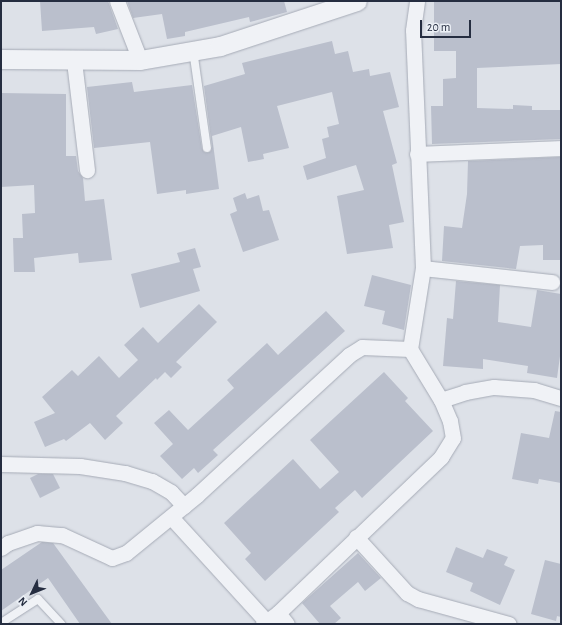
<!DOCTYPE html>
<style>
body{margin:0}
#map{position:relative;width:562px;height:625px;overflow:hidden;background:#dde1e8;font-family:"Alegreya Sans",sans-serif}
div>[style]{position:absolute}
.building>*{inset:0;background:#babfcc}
.roads{filter:drop-shadow(0 0 1px #a6abb6) drop-shadow(0 0 1px #a6abb6)}
.service>*{height:8px;margin:-4px;padding:0 4px;transform-origin:4px;border-radius:4px;background:#f0f2f6}
.minor>*{height:15px;margin:-7.5px;padding:0 7.5px;transform-origin:7.5px;border-radius:7.5px;background:#f0f2f6}
.tertiary>*{height:19px;margin:-9.5px;padding:0 9.5px;transform-origin:9.5px;border-radius:9.5px;background:#f0f2f6}
span{translate:-50% -50%;white-space:nowrap;text-align:center;line-height:1.15;-webkit-text-stroke:3px #ecf0f6;paint-order:stroke}
.frame{position:absolute;inset:0;border:2px solid #252d40;pointer-events:none}
.north{position:absolute;left:12px;top:573px;width:40px;height:40px;-webkit-text-stroke:3px #ecf0f6;paint-order:stroke;rotate:227deg;font-size:11px;font-weight:700;line-height:16px;text-align:center;color:#252d40}
.north::after{content:'';display:block;margin:auto;width:14px;height:18px;background:#252d40;clip-path:polygon(50% 0,100% 100%,50% 72%,0 100%)}
.scale{position:absolute;left:420px;top:20px;width:51px;height:18px;box-sizing:border-box;border:2px solid #252d40;border-top:0;padding-left:5px;font-size:12px;line-height:14px;white-space:nowrap;color:#252d40;-webkit-text-stroke:3px #ecf0f6;paint-order:stroke}
</style>
<div id="map">
<div class="building">
<div style="clip-path:polygon(40px 1px,108px 1px,118px 29px,96px 34px,94px 27px,42px 31px)"></div>
<div style="clip-path:polygon(127px 1px,284px 1px,287px 12px,250px 22px,249px 17px,185px 32px,185px 36px,167px 39px,162px 14px,133px 18px)"></div>
<div style="clip-path:polygon(434px 1px,561px 1px,561px 64px,477px 68px,477px 108px,513px 109px,513px 105px,532px 106px,532px 110px,561px 110px,561px 139px,432px 144px,431px 106px,443px 106px,443px 79px,456px 78px,456px 51px,434px 51px)"></div>
<div style="clip-path:polygon(332px 41px,335px 54px,348px 51px,353px 72px,369px 69px,370px 76px,390px 72px,399px 107px,383px 111px,397px 163px,392px 165px,404px 222px,389px 225px,393px 248px,347px 254px,337px 196px,364px 190px,356px 165px,307px 180px,303px 166px,326px 158px,322px 139px,329px 137px,327px 127px,339px 124px,332px 92px,277px 106px,289px 148px,263px 154px,264px 159px,248px 162px,241px 127px,212px 136px,219px 189px,186px 194px,186px 190px,157px 194px,150px 142px,94px 148px,87px 87px,132px 82px,134px 92px,192px 85px,202px 149px,208px 153px,212px 147px,204px 86px,245px 74px,242px 63px)"></div>
<div style="clip-path:polygon(1px 93px,66px 94px,66px 156px,76px 156px,78px 171px,83px 178px,85px 201px,104px 199px,112px 260px,79px 263px,78px 253px,34px 258px,35px 272px,14px 272px,13px 238px,23px 238px,22px 214px,35px 213px,34px 185px,1px 187px)"></div>
<div style="clip-path:polygon(561px 157px,561px 260px,543px 260px,543px 245px,520px 246px,516px 269px,442px 261px,444px 226px,462px 228px,467px 194px,468px 161px)"></div>
<div style="clip-path:polygon(245px 193px,247px 199px,259px 195px,263px 211px,269px 210px,279px 240px,243px 252px,230px 214px,237px 211px,233px 198px)"></div>
<div style="clip-path:polygon(195px 248px,201px 267px,193px 269px,200px 291px,140px 308px,131px 274px,180px 262px,177px 253px)"></div>
<div style="clip-path:polygon(372px 275px,411px 285px,404px 330px,382px 324px,385px 311px,364px 306px)"></div>
<div style="clip-path:polygon(456px 281px,500px 285px,498px 322px,531px 327px,537px 290px,561px 294px,561px 349px,557px 378px,527px 373px,528px 366px,483px 359px,483px 369px,443px 366px,447px 318px,453px 319px)"></div>
<div style="clip-path:polygon(199px 304px,217px 322px,176px 362px,182px 367px,171px 378px,165px 372px,157px 380px,156px 378px,116px 416px,123px 423px,105px 440px,90px 423px,66px 441px,64px 439px,45px 447px,34px 422px,55px 413px,42px 397px,72px 370px,78px 376px,99px 356px,119px 378px,138px 360px,124px 345px,143px 327px,158px 343px)"></div>
<div style="clip-path:polygon(326px 311px,345px 331px,213px 450px,218px 455px,198px 473px,194px 468px,182px 479px,160px 456px,173px 444px,154px 423px,169px 410px,188px 430px,234px 388px,227px 380px,267px 343px,278px 355px)"></div>
<div style="clip-path:polygon(384px 372px,408px 398px,405px 401px,433px 431px,362px 498px,355px 490px,335px 508px,339px 512px,265px 581px,245px 559px,251px 553px,224px 523px,293px 459px,320px 489px,339px 472px,310px 440px)"></div>
<div style="clip-path:polygon(555px 411px,561px 412px,561px 483px,539px 479px,538px 484px,512px 479px,521px 433px,549px 438px)"></div>
<div style="clip-path:polygon(38px 474px,53px 474px,60px 488px,40px 498px,30px 478px)"></div>
<div style="clip-path:polygon(42px 542px,53px 543px,112px 624px,80px 624px,48px 578px,1px 611px,1px 570px)"></div>
<div style="clip-path:polygon(456px 547px,483px 558px,487px 549px,508px 557px,504px 565px,515px 570px,500px 605px,470px 591px,473px 583px,446px 572px)"></div>
<div style="clip-path:polygon(358px 553px,381px 578px,365px 591px,358px 582px,330px 606px,341px 618px,334px 624px,320px 624px,302px 603px)"></div>
<div style="clip-path:polygon(545px 560px,561px 564px,561px 617px,557px 616px,556px 621px,531px 614px)"></div>
</div>
<div class="roads">
<div class="service">
<div style="left:193px;top:50px;width:99px;rotate:81.9deg"></div>
<div style="left:1px;top:623px;width:44px;rotate:-33deg"></div>
<div style="left:38px;top:599px;width:34px;rotate:47deg"></div>
</div>
<div class="minor">
<div style="left:117px;top:1px;width:63px;rotate:68.7deg"></div>
<div style="left:74px;top:61px;width:110px;rotate:83.2deg"></div>
<div style="left:417px;top:154px;width:144px;rotate:-2.4deg"></div>
<div style="left:423px;top:268px;width:130px;rotate:6.2deg"></div>
<div style="left:441px;top:400px;width:25px;rotate:-18deg"></div>
<div style="left:465px;top:392px;width:29px;rotate:-10deg"></div>
<div style="left:494px;top:387px;width:40px;rotate:4.3deg"></div>
<div style="left:534px;top:390px;width:28px;rotate:17deg"></div>
<div style="left:1px;top:464px;width:79px;rotate:1.5deg"></div>
<div style="left:80px;top:466px;width:46px;rotate:8.8deg"></div>
<div style="left:125px;top:473px;width:28px;rotate:17deg"></div>
<div style="left:152px;top:481px;width:22px;rotate:30deg"></div>
<div style="left:171px;top:492px;width:19px;rotate:47deg"></div>
<div style="left:171px;top:517px;width:141px;rotate:47.6deg"></div>
<div style="left:356px;top:537px;width:76px;rotate:47.7deg"></div>
<div style="left:407px;top:593px;width:13px;rotate:29deg"></div>
<div style="left:418px;top:599px;width:94px;rotate:15.4deg"></div>
<div style="left:1px;top:548px;width:9px;rotate:-36deg"></div>
<div style="left:8px;top:543px;width:31px;rotate:-19deg"></div>
<div style="left:37px;top:533px;width:25px;rotate:5deg"></div>
<div style="left:62px;top:535px;width:55px;rotate:24.7deg"></div>
<div style="left:112px;top:558px;width:15px;rotate:-20deg"></div>
<div style="left:126px;top:553px;width:92px;rotate:-39.2deg"></div>
<div style="left:197px;top:495px;width:207px;rotate:-42.6deg"></div>
<div style="left:349px;top:355px;width:15px;rotate:-32deg"></div>
<div style="left:362px;top:347px;width:48px;rotate:2.4deg"></div>
<div style="left:278px;top:613px;width:14px;rotate:51deg"></div>
<div style="left:263px;top:624px;width:19px;rotate:-36deg"></div>
<div style="left:278px;top:613px;width:226px;rotate:-43.7deg"></div>
<div style="left:441px;top:457px;width:22px;rotate:-58deg"></div>
<div style="left:453px;top:438px;width:17px;rotate:-100deg"></div>
<div style="left:450px;top:421px;width:23px;rotate:-113deg"></div>
<div style="left:441px;top:400px;width:60px;rotate:-121.3deg"></div>
<div style="left:410px;top:349px;width:82px;rotate:-80.9deg"></div>
<div style="left:423px;top:268px;width:238px;rotate:-92.4deg"></div>
<div style="left:413px;top:30px;width:29px;rotate:-82deg"></div>
</div>
<div class="tertiary">
<div style="left:1px;top:59px;width:139px;rotate:0.4deg"></div>
<div style="left:140px;top:60px;width:81px;rotate:-9.9deg"></div>
<div style="left:220px;top:46px;width:144px;rotate:-18.2deg"></div>
</div>
</div>
<div class="frame"></div>
<div class="north">N</div>
<div class="scale">20 m</div>
</div>
